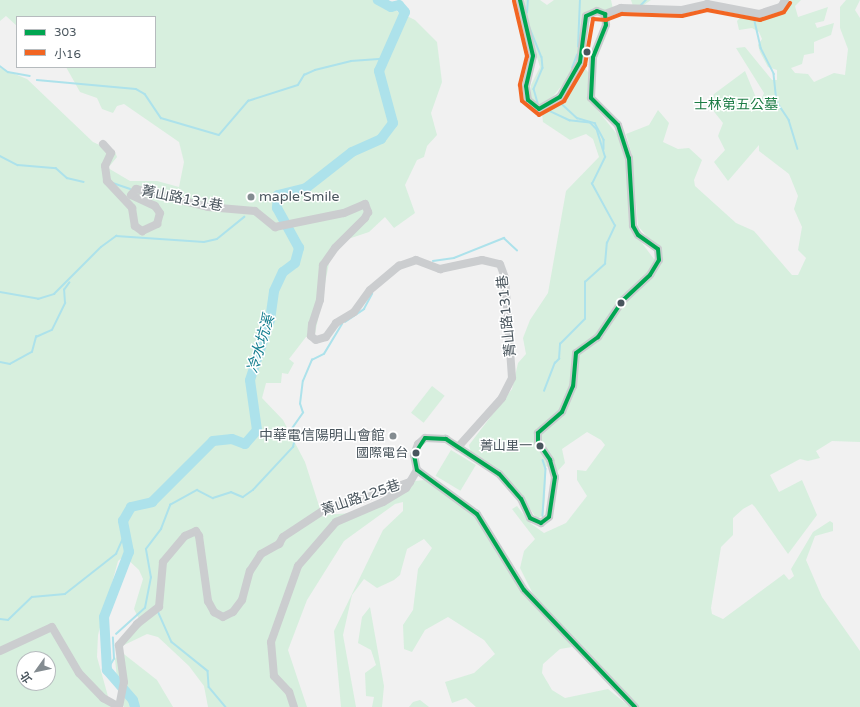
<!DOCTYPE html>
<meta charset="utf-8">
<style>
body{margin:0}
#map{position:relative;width:860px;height:707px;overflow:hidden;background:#f1f1f1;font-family:"Varela Round","Noto Sans TC",sans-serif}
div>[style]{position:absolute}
.green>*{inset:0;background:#d7efde;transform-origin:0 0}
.stream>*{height:1.5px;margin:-0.75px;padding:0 0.75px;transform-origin:0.75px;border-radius:0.75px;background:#ade2eb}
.river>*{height:10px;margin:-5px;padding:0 5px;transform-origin:5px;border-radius:5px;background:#ade2eb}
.minor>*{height:8px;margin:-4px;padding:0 4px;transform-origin:4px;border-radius:4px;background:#cbcdcf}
.bus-1>*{height:4px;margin:-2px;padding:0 2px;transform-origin:2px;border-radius:2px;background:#00a651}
.bus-2>*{height:4px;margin:-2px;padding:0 2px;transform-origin:2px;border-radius:2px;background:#f26522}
.dots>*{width:11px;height:11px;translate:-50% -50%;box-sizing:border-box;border:2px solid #fff;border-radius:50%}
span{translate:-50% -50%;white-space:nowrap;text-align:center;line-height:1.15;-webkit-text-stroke:3px #fff;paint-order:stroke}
.bus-label{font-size:13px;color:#49555d}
.right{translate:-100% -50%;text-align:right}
.park-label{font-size:14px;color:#1c7c45}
.poi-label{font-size:14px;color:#49555d}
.left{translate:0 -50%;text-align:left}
.street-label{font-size:14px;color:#49555d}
.water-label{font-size:15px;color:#137e8f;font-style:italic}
.legend{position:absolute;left:16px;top:16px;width:140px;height:52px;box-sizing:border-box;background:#fff;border:1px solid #b6bbbe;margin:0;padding:5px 7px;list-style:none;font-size:12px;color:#49555d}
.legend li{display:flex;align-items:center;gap:8px;height:20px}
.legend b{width:20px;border:1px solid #b6bbbe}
.north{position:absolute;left:16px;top:651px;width:40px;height:40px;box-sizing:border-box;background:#fff;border:1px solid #b6bbbe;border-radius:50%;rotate:237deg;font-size:11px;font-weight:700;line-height:16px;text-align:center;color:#49555d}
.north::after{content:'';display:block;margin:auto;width:14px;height:18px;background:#848c91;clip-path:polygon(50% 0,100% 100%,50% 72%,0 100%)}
</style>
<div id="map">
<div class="green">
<div style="clip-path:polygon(evenodd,0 0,374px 0,415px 20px,437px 42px,442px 82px,431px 113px,437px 135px,427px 146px,424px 157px,417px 160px,405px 185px,415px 213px,394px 228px,385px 217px,369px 232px,348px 239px,330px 258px,315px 334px,306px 337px,289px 359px,294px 363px,288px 374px,282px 373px,281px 383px,266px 383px,262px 398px,283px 420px,305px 462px,322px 515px,369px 512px,414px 481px,425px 480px,475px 515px,488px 538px,572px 647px,560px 649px,543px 664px,542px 673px,552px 690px,565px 698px,608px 689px,630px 707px,476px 707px,466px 698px,452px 703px,445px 682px,474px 673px,495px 654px,484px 640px,448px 617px,425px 630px,412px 652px,404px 649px,403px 625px,413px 610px,418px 569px,432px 548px,424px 539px,407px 549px,400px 575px,394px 580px,377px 588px,364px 579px,352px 595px,343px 635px,356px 707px,341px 707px,334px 631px,383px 530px,403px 511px,403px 502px,395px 504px,344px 541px,307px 600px,288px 650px,307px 707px,208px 707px,204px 686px,189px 666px,158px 637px,147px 634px,122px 646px,139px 619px,134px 609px,143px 579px,139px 570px,124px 556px,118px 561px,98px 635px,97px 657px,111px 707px,0 707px,0 68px,27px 79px,93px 142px,115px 152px,117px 157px,108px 168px,130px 181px,157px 181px,179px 187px,184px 162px,179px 142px,124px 104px,117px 106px,113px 113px,102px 109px,97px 98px,80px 92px,66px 67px,155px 67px,155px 17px,17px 17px,17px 26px,6px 16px,0 21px,0 0,24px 659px,48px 659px,48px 683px,24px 683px,24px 659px)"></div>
<div style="clip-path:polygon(525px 0,540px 0,547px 5px,554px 0,611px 0,613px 9px,605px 12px,593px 9px,579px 56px,564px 83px,549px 101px,540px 106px,531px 99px,531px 85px,540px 67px,524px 15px)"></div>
<div style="clip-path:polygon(631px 0,651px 0,641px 7px,633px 6px)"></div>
<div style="clip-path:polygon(791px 0,801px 0,795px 6px,798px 17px,828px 7px,824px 21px,815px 23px,817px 28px,834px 23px,831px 35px,814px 42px,814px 53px,804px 55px,802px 64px,791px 68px,795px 73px,808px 74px,814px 82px,834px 73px,845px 75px,848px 49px,840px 28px,840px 7px,846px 0,860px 0,855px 10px,860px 18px,860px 442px,832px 441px,816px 451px,820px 458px,808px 461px,800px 459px,770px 475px,779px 492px,802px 480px,817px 515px,788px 554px,755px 507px,752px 504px,743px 509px,733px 518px,733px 535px,721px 547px,711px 608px,712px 614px,723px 619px,784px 574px,789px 580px,794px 576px,791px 569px,813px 532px,830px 521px,833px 523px,833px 531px,815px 536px,806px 560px,822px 597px,860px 651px,860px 707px,639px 707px,534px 596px,520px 568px,524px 551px,535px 539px,512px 509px,517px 506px,530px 523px,544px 533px,566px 523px,587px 496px,577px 480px,577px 470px,586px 471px,605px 445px,601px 440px,587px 432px,562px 449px,565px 463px,556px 473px,546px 466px,545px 499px,543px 515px,537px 519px,525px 501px,471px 453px,469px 445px,512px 389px,518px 363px,526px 354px,523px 338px,530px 320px,548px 293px,566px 191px,599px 157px,593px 139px,586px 134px,570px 140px,543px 122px,542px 114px,582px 65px,589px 73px,587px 97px,620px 138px,627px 163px,629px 226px,654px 259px,661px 253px,638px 226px,632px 155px,626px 134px,649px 125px,658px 110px,669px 123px,663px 142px,678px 149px,689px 148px,702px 160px,694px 180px,695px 186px,736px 223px,754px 231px,792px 275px,798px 275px,806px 258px,798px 250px,802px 227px,794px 209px,798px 196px,789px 174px,759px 151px,759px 145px,728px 181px,714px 162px,725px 150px,718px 136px,723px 123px,708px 104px,714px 94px,745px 71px,759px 105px,764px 93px,736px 48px,745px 47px,772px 80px,777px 80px,777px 70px,768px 67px,760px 52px,758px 45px,762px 39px,759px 32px,752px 28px,739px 30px,737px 21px,742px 15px,763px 16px)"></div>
<div style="left:432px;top:386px;width:16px;height:34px;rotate:38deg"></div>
<div style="left:451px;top:450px;width:29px;height:30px;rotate:31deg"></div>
<div style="clip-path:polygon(370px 607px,384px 686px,382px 707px,372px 707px,374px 697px,366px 696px,365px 673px,376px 665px,371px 650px,358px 643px,362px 617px)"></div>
<div style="clip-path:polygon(120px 651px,157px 680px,173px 707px,124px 707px,119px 698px,115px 659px)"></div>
<div style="clip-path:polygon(420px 700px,429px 707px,409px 707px,413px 702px)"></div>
</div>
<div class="stream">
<div style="left:640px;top:6px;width:8px;rotate:-45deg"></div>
<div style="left:527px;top:13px;width:13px;rotate:-86deg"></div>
<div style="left:754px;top:17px;width:32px;rotate:77deg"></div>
<div style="left:761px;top:48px;width:29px;rotate:63deg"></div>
<div style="left:774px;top:74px;width:28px;rotate:84deg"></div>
<div style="left:777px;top:102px;width:22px;rotate:56deg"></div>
<div style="left:789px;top:120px;width:30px;rotate:73deg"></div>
<div style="left:530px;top:28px;width:31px;rotate:68deg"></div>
<div style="left:542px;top:57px;width:11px;rotate:85deg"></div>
<div style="left:543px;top:68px;width:23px;rotate:113deg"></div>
<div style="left:534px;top:89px;width:15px;rotate:74deg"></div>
<div style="left:578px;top:47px;width:47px;rotate:-87.6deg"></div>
<div style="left:0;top:66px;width:10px;rotate:37deg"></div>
<div style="left:8px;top:72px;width:22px;rotate:10deg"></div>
<div style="left:572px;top:68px;width:14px;rotate:-69deg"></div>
<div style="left:37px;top:80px;width:99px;rotate:5.2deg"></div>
<div style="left:136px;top:89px;width:10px;rotate:29deg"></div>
<div style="left:145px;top:94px;width:29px;rotate:56deg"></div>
<div style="left:161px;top:118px;width:60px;rotate:16.3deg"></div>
<div style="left:219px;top:135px;width:45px;rotate:-49.5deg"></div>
<div style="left:248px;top:101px;width:52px;rotate:-17.7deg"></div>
<div style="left:298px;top:85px;width:12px;rotate:-59deg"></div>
<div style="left:304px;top:75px;width:12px;rotate:-24deg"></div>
<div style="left:315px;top:70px;width:37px;rotate:-14deg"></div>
<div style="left:351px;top:61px;width:31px;rotate:-4deg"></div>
<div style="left:574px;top:81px;width:26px;rotate:118deg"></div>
<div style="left:562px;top:104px;width:21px;rotate:43deg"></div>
<div style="left:577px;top:118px;width:19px;rotate:16deg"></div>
<div style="left:595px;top:123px;width:19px;rotate:62deg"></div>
<div style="left:604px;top:140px;width:9px;rotate:90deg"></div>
<div style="left:0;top:156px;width:20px;rotate:27deg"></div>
<div style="left:18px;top:165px;width:38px;rotate:5deg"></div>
<div style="left:56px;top:168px;width:15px;rotate:42deg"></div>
<div style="left:67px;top:178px;width:17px;rotate:13deg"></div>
<div style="left:113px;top:183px;width:18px;rotate:19deg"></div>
<div style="left:433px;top:261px;width:21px;rotate:-8deg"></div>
<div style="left:454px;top:258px;width:54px;rotate:-21.8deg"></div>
<div style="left:504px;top:238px;width:18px;rotate:43deg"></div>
<div style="left:0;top:292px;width:39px;rotate:10deg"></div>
<div style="left:38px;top:299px;width:17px;rotate:-17deg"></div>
<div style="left:54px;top:294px;width:66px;rotate:-45deg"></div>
<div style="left:101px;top:247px;width:19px;rotate:-36deg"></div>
<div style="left:116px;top:236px;width:88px;rotate:3.9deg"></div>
<div style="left:204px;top:242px;width:13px;rotate:-13deg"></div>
<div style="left:217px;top:239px;width:35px;rotate:-39deg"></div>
<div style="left:345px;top:322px;width:23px;rotate:-34deg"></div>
<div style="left:364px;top:309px;width:17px;rotate:-62deg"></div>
<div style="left:0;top:362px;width:10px;rotate:11deg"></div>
<div style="left:10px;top:364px;width:25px;rotate:-29deg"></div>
<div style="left:32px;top:352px;width:16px;rotate:-75deg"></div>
<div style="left:36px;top:337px;width:17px;rotate:-24deg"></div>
<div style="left:52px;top:330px;width:30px;rotate:-64deg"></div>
<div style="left:65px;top:303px;width:13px;rotate:-94deg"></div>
<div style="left:64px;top:290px;width:9px;rotate:-54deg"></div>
<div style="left:544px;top:391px;width:30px;rotate:-69deg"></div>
<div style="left:555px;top:363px;width:6px;rotate:-45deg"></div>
<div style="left:559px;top:359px;width:15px;rotate:-86deg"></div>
<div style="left:560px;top:344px;width:35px;rotate:-45deg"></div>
<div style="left:585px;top:319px;width:37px;rotate:-90deg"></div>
<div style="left:585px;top:282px;width:27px;rotate:-42deg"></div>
<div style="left:605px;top:264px;width:21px;rotate:-85deg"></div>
<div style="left:607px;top:243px;width:19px;rotate:-65deg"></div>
<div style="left:615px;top:226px;width:48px;rotate:-118.7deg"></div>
<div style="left:592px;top:184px;width:30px;rotate:-64deg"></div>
<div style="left:605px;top:157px;width:28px;rotate:-107deg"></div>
<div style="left:597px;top:130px;width:10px;rotate:-135deg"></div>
<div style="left:590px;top:123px;width:20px;rotate:-174deg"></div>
<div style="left:570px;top:121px;width:21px;rotate:-155deg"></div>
<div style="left:543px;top:460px;width:9px;rotate:72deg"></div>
<div style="left:546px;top:469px;width:47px;rotate:93.7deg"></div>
<div style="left:158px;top:611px;width:34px;rotate:66deg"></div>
<div style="left:172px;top:642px;width:46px;rotate:38.9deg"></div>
<div style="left:208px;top:671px;width:16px;rotate:86deg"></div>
<div style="left:209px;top:687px;width:26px;rotate:50deg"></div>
<div style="left:0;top:619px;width:8px;rotate:7deg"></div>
<div style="left:8px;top:620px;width:33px;rotate:-44deg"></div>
<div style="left:32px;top:597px;width:33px;rotate:-5deg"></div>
<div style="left:65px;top:594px;width:65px;rotate:-38.1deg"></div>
<div style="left:116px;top:554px;width:20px;rotate:-66deg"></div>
<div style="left:116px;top:634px;width:39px;rotate:-42deg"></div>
<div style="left:145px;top:608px;width:31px;rotate:-79deg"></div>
<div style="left:151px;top:578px;width:29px;rotate:-100deg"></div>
<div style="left:146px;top:549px;width:25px;rotate:-53deg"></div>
<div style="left:161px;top:529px;width:26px;rotate:-69deg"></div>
<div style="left:170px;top:505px;width:31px;rotate:-29deg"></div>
<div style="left:197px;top:490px;width:18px;rotate:27deg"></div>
<div style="left:213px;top:498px;width:19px;rotate:-18deg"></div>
<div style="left:231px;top:492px;width:13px;rotate:23deg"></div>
<div style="left:243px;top:497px;width:12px;rotate:-35deg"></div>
<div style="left:253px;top:490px;width:59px;rotate:-47.1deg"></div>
<div style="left:293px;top:447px;width:8px;rotate:-76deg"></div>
<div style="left:295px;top:439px;width:10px;rotate:-114deg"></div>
<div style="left:291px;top:430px;width:21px;rotate:-55deg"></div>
<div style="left:303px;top:413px;width:9px;rotate:-108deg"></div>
<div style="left:300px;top:404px;width:23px;rotate:-83deg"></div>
<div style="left:303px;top:381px;width:23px;rotate:-67deg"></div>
<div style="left:312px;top:360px;width:13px;rotate:-27deg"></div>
<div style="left:324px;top:354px;width:35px;rotate:-59deg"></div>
<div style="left:107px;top:670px;width:13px;rotate:-58deg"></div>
<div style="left:114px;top:659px;width:21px;rotate:-93deg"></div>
</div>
<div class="river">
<div style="left:135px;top:707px;width:7px;rotate:-106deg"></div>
<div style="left:133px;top:700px;width:40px;rotate:-131deg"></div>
<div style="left:107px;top:670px;width:53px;rotate:-93.2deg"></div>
<div style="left:104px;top:617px;width:70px;rotate:-69deg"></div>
<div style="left:129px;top:552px;width:32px;rotate:-101deg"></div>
<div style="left:123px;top:521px;width:16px;rotate:-60deg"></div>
<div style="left:131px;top:507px;width:22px;rotate:-13deg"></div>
<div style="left:152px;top:502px;width:86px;rotate:-45deg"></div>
<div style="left:213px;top:441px;width:19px;rotate:-6deg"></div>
<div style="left:232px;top:439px;width:14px;rotate:21deg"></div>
<div style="left:245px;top:444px;width:18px;rotate:-49deg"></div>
<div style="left:257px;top:430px;width:50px;rotate:-98deg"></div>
<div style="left:250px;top:380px;width:63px;rotate:-71.6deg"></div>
<div style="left:270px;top:320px;width:29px;rotate:-82deg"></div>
<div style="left:274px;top:291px;width:21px;rotate:-65deg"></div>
<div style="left:283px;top:272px;width:15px;rotate:-37deg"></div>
<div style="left:295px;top:263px;width:16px;rotate:-75deg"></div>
<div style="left:299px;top:248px;width:46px;rotate:-118.8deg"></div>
<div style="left:277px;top:208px;width:13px;rotate:-86deg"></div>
<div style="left:278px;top:195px;width:29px;rotate:-14deg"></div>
<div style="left:306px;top:188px;width:58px;rotate:-38deg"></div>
<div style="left:352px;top:152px;width:32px;rotate:-24deg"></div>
<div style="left:381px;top:139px;width:20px;rotate:-53deg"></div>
<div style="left:393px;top:123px;width:54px;rotate:-105.1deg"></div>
<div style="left:379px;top:71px;width:64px;rotate:-66.2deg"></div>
<div style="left:405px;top:12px;width:9px;rotate:-131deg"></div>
<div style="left:399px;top:5px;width:8px;rotate:166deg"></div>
<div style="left:391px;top:7px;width:15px;rotate:-152deg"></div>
</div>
<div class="minor">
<div style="left:520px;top:0;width:57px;rotate:76.9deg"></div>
<div style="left:533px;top:56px;width:31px;rotate:103deg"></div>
<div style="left:526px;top:86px;width:14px;rotate:82deg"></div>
<div style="left:528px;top:100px;width:14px;rotate:39deg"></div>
<div style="left:539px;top:109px;width:24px;rotate:-30deg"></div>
<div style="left:560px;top:97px;width:40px;rotate:-60.3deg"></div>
<div style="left:580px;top:62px;width:46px;rotate:-82.6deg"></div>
<div style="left:586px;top:16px;width:12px;rotate:-24deg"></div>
<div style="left:597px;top:11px;width:9px;rotate:21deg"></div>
<div style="left:605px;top:14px;width:11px;rotate:85deg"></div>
<div style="left:606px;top:25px;width:35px;rotate:112deg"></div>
<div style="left:593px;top:58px;width:40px;rotate:92.9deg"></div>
<div style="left:591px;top:98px;width:38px;rotate:45deg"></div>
<div style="left:618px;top:125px;width:35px;rotate:72deg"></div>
<div style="left:629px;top:158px;width:68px;rotate:86.6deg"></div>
<div style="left:633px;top:226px;width:10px;rotate:61deg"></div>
<div style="left:638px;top:235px;width:24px;rotate:35deg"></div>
<div style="left:658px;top:249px;width:11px;rotate:85deg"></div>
<div style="left:659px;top:260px;width:17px;rotate:121deg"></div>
<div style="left:650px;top:275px;width:37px;rotate:137deg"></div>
<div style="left:623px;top:300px;width:45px;rotate:124deg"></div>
<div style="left:598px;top:337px;width:27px;rotate:144deg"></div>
<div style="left:576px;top:353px;width:33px;rotate:95deg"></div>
<div style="left:573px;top:386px;width:28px;rotate:113deg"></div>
<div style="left:562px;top:412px;width:32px;rotate:139deg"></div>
<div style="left:538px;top:433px;width:9px;rotate:90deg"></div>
<div style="left:538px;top:442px;width:22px;rotate:56deg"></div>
<div style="left:550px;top:460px;width:18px;rotate:74deg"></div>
<div style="left:555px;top:477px;width:40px;rotate:98.5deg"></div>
<div style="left:549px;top:517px;width:10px;rotate:143deg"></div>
<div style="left:541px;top:523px;width:12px;rotate:-156deg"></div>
<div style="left:530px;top:518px;width:21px;rotate:-115deg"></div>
<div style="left:521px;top:499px;width:33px;rotate:-131deg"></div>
<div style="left:499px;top:474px;width:64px;rotate:-146.6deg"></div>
<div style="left:446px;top:439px;width:21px;rotate:-177deg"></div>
<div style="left:425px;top:438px;width:9px;rotate:139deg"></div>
<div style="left:418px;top:444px;width:12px;rotate:110deg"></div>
<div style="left:414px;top:455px;width:15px;rotate:79deg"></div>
<div style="left:417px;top:470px;width:74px;rotate:36.3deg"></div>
<div style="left:477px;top:514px;width:89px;rotate:58.3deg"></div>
<div style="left:524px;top:590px;width:161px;rotate:46.5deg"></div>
<div style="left:605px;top:14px;width:17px;rotate:-21deg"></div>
<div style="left:621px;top:8px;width:61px;rotate:1.9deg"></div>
<div style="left:682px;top:10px;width:26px;rotate:-13deg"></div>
<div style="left:707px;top:4px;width:53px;rotate:10.9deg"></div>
<div style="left:759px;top:14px;width:23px;rotate:-18deg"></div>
<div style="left:781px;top:7px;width:8px;rotate:-60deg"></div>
<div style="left:103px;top:144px;width:12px;rotate:48deg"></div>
<div style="left:111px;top:153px;width:14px;rotate:115deg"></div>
<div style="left:105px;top:166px;width:15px;rotate:82deg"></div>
<div style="left:107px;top:181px;width:37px;rotate:47deg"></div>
<div style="left:132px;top:208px;width:18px;rotate:81deg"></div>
<div style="left:135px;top:226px;width:9px;rotate:36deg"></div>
<div style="left:142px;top:231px;width:17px;rotate:-25deg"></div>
<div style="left:157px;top:224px;width:11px;rotate:-75deg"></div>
<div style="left:160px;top:213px;width:9px;rotate:-126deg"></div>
<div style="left:155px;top:206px;width:26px;rotate:-155deg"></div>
<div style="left:131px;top:195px;width:8px;rotate:-50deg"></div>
<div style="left:136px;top:189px;width:74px;rotate:14deg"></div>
<div style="left:208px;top:207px;width:47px;rotate:4.9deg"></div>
<div style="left:255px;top:211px;width:26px;rotate:39deg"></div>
<div style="left:275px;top:227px;width:70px;rotate:-11.5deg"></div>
<div style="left:344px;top:213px;width:23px;rotate:-23deg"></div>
<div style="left:365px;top:204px;width:9px;rotate:69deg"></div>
<div style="left:368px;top:212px;width:7px;rotate:117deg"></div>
<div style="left:365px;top:218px;width:42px;rotate:135deg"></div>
<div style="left:335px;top:248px;width:21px;rotate:125deg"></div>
<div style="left:323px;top:265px;width:35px;rotate:95deg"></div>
<div style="left:320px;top:300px;width:25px;rotate:108deg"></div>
<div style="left:312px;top:324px;width:12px;rotate:95deg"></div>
<div style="left:311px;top:336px;width:6px;rotate:39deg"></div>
<div style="left:316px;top:340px;width:10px;rotate:-17deg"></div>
<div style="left:326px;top:337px;width:17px;rotate:-54deg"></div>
<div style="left:336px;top:323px;width:21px;rotate:-31deg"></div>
<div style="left:354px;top:312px;width:27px;rotate:-54deg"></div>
<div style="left:370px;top:290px;width:38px;rotate:-40deg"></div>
<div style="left:399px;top:266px;width:18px;rotate:-19deg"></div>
<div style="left:416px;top:260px;width:26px;rotate:21deg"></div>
<div style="left:440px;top:269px;width:43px;rotate:-12.1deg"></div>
<div style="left:482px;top:260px;width:18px;rotate:13deg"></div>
<div style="left:500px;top:264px;width:15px;rotate:70deg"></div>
<div style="left:505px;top:278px;width:100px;rotate:86deg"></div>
<div style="left:512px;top:378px;width:22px;rotate:117deg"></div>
<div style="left:502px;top:398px;width:66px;rotate:131.9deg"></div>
<div style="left:0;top:651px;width:57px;rotate:-24.8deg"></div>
<div style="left:52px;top:627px;width:53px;rotate:59.6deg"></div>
<div style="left:79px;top:673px;width:35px;rotate:46deg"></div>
<div style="left:103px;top:698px;width:18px;rotate:29deg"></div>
<div style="left:119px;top:707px;width:25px;rotate:-79deg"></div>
<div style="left:124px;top:682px;width:37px;rotate:-98deg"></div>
<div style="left:119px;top:645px;width:28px;rotate:-49deg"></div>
<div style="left:137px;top:624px;width:28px;rotate:-38deg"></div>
<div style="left:159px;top:607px;width:45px;rotate:-84.9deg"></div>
<div style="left:163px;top:562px;width:34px;rotate:-50deg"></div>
<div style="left:185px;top:536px;width:12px;rotate:-24deg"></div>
<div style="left:196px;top:531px;width:6px;rotate:59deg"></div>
<div style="left:199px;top:536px;width:66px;rotate:82.1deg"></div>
<div style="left:208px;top:601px;width:13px;rotate:61deg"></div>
<div style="left:214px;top:612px;width:10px;rotate:29deg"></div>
<div style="left:223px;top:617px;width:11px;rotate:-27deg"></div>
<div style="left:233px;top:612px;width:15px;rotate:-53deg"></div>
<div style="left:242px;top:600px;width:30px;rotate:-75deg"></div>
<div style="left:250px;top:571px;width:20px;rotate:-57deg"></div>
<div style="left:261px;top:554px;width:21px;rotate:-29deg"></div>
<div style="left:279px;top:544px;width:8px;rotate:-60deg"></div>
<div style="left:283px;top:537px;width:53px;rotate:-33.4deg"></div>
<div style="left:327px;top:508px;width:31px;rotate:-13deg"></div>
<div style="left:357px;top:501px;width:56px;rotate:-19.7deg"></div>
<div style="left:410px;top:482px;width:14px;rotate:-60deg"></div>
<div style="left:294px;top:707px;width:16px;rotate:-108deg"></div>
<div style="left:289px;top:692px;width:22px;rotate:-133deg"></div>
<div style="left:274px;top:676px;width:34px;rotate:-95deg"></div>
<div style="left:271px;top:642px;width:81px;rotate:-70.4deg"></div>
<div style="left:298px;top:566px;width:58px;rotate:-49.2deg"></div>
<div style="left:336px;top:522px;width:51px;rotate:-23.1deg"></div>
<div style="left:383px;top:502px;width:27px;rotate:-31deg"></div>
<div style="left:406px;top:488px;width:7px;rotate:-56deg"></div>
</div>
<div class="bus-1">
<div style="left:520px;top:0;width:57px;rotate:76.9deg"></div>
<div style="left:533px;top:56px;width:31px;rotate:103deg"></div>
<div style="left:526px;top:86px;width:14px;rotate:82deg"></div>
<div style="left:528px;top:100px;width:14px;rotate:39deg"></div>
<div style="left:539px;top:109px;width:24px;rotate:-30deg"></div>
<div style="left:560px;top:97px;width:40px;rotate:-60.3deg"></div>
<div style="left:580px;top:62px;width:46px;rotate:-82.6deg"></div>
<div style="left:586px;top:16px;width:12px;rotate:-24deg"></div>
<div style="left:597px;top:11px;width:9px;rotate:21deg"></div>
<div style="left:605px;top:14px;width:11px;rotate:85deg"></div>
<div style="left:606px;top:25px;width:35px;rotate:112deg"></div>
<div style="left:593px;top:58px;width:40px;rotate:92.9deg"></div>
<div style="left:591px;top:98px;width:38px;rotate:45deg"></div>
<div style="left:618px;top:125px;width:35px;rotate:72deg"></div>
<div style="left:629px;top:158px;width:68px;rotate:86.6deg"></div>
<div style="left:633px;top:226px;width:10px;rotate:61deg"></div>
<div style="left:638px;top:235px;width:24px;rotate:35deg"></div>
<div style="left:658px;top:249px;width:11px;rotate:85deg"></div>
<div style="left:659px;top:260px;width:17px;rotate:121deg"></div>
<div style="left:650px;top:275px;width:37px;rotate:137deg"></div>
<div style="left:623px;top:300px;width:45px;rotate:124deg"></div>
<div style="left:598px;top:337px;width:27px;rotate:144deg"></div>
<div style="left:576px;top:353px;width:33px;rotate:95deg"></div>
<div style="left:573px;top:386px;width:28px;rotate:113deg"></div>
<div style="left:562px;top:412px;width:32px;rotate:139deg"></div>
<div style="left:538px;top:433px;width:9px;rotate:90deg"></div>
<div style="left:538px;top:442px;width:22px;rotate:56deg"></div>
<div style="left:550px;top:460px;width:18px;rotate:74deg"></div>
<div style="left:555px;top:477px;width:40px;rotate:98.5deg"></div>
<div style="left:549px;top:517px;width:10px;rotate:143deg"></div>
<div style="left:541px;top:523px;width:12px;rotate:-156deg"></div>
<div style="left:530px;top:518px;width:21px;rotate:-115deg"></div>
<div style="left:521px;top:499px;width:33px;rotate:-131deg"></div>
<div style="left:499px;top:474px;width:64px;rotate:-146.6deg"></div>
<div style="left:446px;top:439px;width:21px;rotate:-177deg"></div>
<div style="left:425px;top:438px;width:20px;rotate:123deg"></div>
<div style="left:414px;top:455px;width:15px;rotate:79deg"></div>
<div style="left:417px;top:470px;width:74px;rotate:36.3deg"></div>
<div style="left:477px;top:514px;width:89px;rotate:58.3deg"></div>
<div style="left:524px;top:590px;width:161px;rotate:46.5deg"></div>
</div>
<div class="bus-2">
<div style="left:514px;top:1px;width:57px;rotate:76.7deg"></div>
<div style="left:527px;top:56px;width:30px;rotate:104deg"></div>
<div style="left:520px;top:85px;width:16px;rotate:83deg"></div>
<div style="left:522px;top:101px;width:22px;rotate:39deg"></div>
<div style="left:539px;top:115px;width:29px;rotate:-29deg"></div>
<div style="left:564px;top:101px;width:42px;rotate:-59.7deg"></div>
<div style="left:585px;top:65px;width:47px;rotate:-80.1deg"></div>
<div style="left:593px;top:19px;width:13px;rotate:4deg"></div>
<div style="left:606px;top:20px;width:17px;rotate:-21deg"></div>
<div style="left:622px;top:14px;width:60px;rotate:1.9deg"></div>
<div style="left:682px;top:16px;width:26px;rotate:-13deg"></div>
<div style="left:707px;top:10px;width:54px;rotate:10.7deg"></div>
<div style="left:760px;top:20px;width:25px;rotate:-18deg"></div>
<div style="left:784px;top:12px;width:11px;rotate:-56deg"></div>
</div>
<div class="dots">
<div style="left:587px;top:52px;background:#49555d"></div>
<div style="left:251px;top:197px;background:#848c91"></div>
<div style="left:621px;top:303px;background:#49555d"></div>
<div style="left:393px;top:436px;background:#848c91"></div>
<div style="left:540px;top:446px;background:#49555d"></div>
<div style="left:416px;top:453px;background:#49555d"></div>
</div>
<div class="bus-label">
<span class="right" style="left:532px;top:446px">菁山里一</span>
<span class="right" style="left:408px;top:453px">國際電台</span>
</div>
<div class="park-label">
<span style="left:736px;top:105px">士林第五公墓</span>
</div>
<div class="poi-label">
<span class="left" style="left:259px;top:197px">maple'Smile</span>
<span class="right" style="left:385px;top:436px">中華電信陽明山會館</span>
</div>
<div class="street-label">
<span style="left:182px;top:199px;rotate:11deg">菁山路131巷</span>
<span style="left:507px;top:316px;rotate:-96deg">菁山路131巷</span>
<span style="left:361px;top:498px;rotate:-19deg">菁山路125巷</span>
</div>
<div class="water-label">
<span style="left:261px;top:344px;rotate:-73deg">冷水坑溪</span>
</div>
<ul class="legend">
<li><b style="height:5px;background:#00a651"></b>303</li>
<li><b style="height:5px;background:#f26522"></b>小16</li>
</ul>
<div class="north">北</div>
</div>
